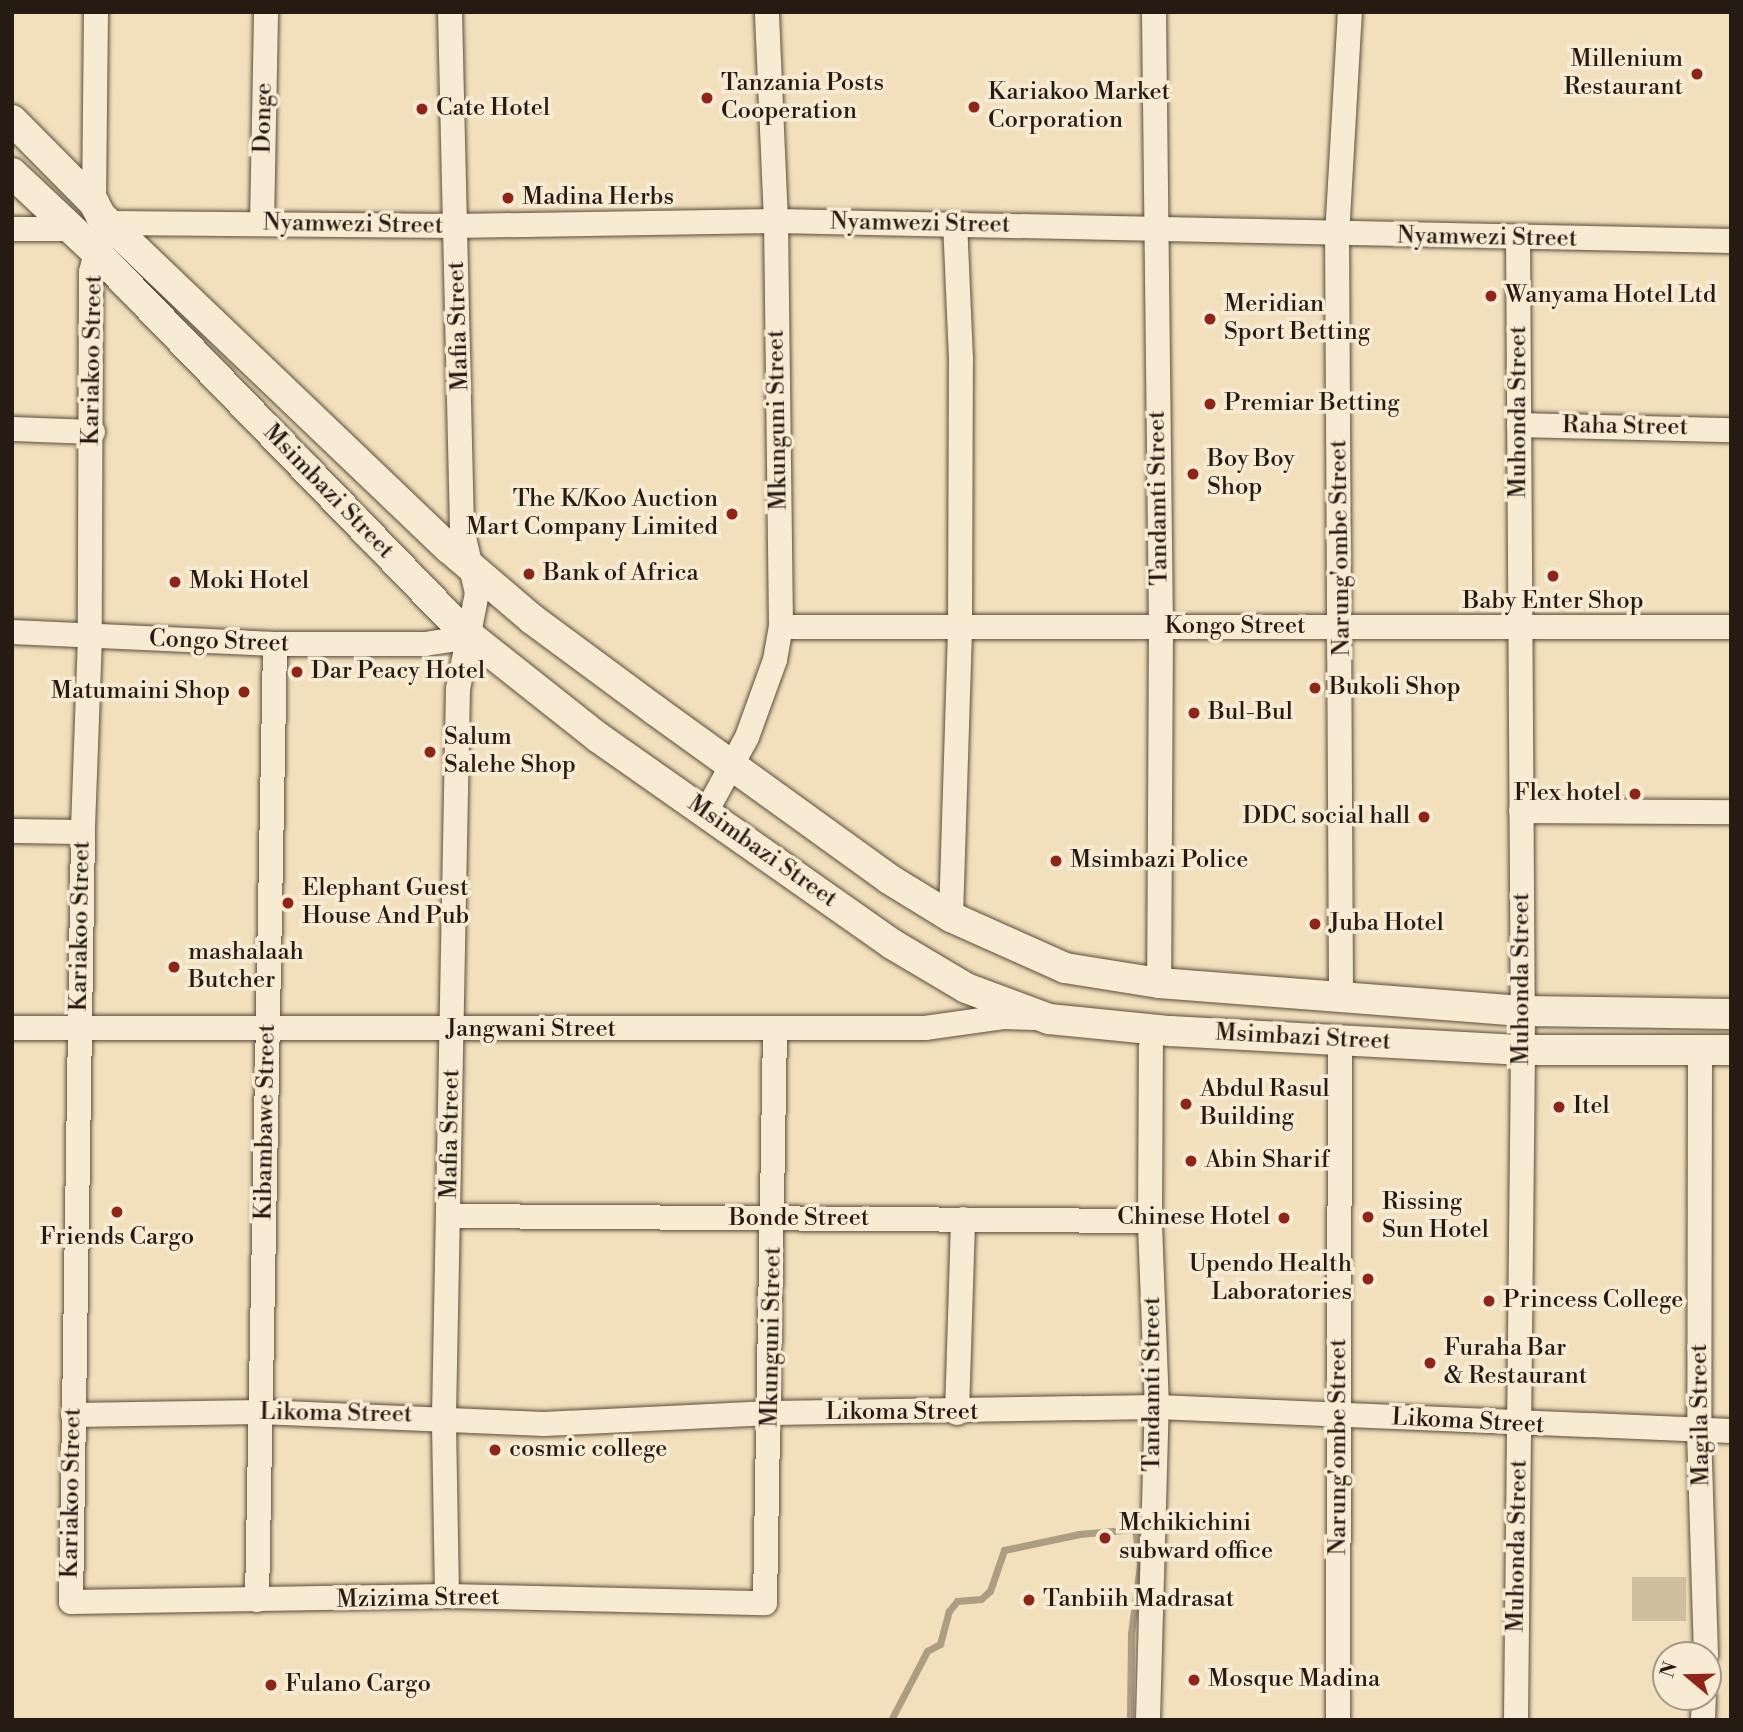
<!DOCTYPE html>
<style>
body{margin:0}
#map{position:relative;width:1743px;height:1732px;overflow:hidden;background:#f2e0bc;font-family:"Libre Bodoni",serif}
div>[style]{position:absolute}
.green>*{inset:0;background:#cfbf9f;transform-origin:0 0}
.stream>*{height:7px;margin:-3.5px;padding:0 3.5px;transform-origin:3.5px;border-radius:3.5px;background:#ad9d82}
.roads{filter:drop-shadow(0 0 2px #594c3c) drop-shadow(0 0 2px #594c3c)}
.minor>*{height:24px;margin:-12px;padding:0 12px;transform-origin:12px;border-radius:12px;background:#f7ebd3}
.tertiary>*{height:30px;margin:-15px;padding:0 15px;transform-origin:15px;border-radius:15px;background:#f7ebd3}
.dots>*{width:19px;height:19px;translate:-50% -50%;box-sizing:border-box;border:4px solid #f7ebd3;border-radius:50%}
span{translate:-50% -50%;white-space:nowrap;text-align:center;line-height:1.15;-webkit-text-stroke:7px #f7ebd3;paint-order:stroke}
.poi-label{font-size:24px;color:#261b12}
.right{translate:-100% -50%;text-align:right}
.left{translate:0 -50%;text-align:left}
.street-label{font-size:24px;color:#261b12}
.frame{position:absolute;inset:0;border:14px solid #261b12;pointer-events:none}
.north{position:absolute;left:1652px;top:1641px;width:70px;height:70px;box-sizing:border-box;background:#f7ebd3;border:2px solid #a39886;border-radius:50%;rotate:289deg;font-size:19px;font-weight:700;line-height:28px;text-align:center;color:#261b12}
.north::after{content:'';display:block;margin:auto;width:24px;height:32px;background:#8f2418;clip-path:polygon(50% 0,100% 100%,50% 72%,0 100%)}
</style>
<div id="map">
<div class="green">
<div style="left:1632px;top:1577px;width:54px;height:44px"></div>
</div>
<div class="stream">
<div style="left:891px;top:1720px;width:78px;rotate:-62.4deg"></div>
<div style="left:927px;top:1651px;width:15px;rotate:-28deg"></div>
<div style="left:940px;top:1644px;width:34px;rotate:-75deg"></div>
<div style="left:949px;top:1611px;width:13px;rotate:-51deg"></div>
<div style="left:957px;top:1601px;width:24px;rotate:-5deg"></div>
<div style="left:981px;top:1599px;width:12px;rotate:-42deg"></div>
<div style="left:990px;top:1591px;width:43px;rotate:-71.1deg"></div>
<div style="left:1004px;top:1550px;width:77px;rotate:-12deg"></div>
<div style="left:1079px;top:1534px;width:56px;rotate:-5.1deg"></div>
<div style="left:1135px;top:1529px;width:36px;rotate:82deg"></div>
<div style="left:1140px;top:1565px;width:69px;rotate:97.5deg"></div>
<div style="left:1131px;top:1633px;width:87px;rotate:90.7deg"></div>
</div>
<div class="roads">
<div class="minor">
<div style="left:1154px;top:12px;width:615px;rotate:89.35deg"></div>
<div style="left:1161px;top:627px;width:356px;rotate:90.3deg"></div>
<div style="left:94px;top:203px;width:191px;rotate:-89.4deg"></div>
<div style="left:110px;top:223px;width:346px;rotate:0.5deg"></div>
<div style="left:456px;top:226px;width:320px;rotate:-0.9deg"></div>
<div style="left:776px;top:221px;width:955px;rotate:1.2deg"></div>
<div style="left:262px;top:224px;width:212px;rotate:-88.9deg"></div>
<div style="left:12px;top:229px;width:58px"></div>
<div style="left:96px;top:252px;width:21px;rotate:104deg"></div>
<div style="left:91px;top:272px;width:365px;rotate:90.2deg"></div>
<div style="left:90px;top:637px;width:195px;rotate:92.1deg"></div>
<div style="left:83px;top:832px;width:770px;rotate:90.89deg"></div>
<div style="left:71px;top:1602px;width:376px;rotate:-0.9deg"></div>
<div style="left:447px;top:1596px;width:318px;rotate:1.3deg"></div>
<div style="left:765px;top:1603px;width:574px;rotate:-89deg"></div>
<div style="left:1519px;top:425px;width:212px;rotate:1.4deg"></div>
<div style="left:12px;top:429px;width:81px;rotate:2.1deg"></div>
<div style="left:781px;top:627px;width:950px"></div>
<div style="left:12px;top:632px;width:263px;rotate:2.6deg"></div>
<div style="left:275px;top:644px;width:150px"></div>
<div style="left:425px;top:644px;width:30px;rotate:-9deg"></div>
<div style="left:455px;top:639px;width:12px;rotate:-66deg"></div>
<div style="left:1521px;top:811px;width:210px;rotate:0.3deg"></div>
<div style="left:706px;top:812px;width:85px;rotate:-61.3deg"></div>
<div style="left:747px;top:737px;width:82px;rotate:-70deg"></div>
<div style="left:775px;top:660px;width:34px;rotate:-80deg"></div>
<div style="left:781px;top:627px;width:406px;rotate:-90.7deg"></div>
<div style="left:776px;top:221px;width:209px;rotate:-92.5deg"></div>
<div style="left:12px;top:831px;width:71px;rotate:0.8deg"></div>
<div style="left:951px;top:917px;width:290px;rotate:-88.2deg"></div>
<div style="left:960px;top:627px;width:268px;rotate:-89.8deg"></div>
<div style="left:961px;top:359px;width:135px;rotate:-92.5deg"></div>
<div style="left:1345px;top:1000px;width:11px;rotate:-112deg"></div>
<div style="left:1341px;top:990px;width:754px;rotate:-90.3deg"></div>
<div style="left:1337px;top:236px;width:224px;rotate:-86.7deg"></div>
<div style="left:12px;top:1028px;width:913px"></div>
<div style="left:925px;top:1028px;width:79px;rotate:-8deg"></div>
<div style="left:1003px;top:1017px;width:31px;rotate:2deg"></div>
<div style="left:1700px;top:1049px;width:383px;rotate:90.1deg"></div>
<div style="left:1699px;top:1432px;width:223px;rotate:88.2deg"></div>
<div style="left:449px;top:1216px;width:701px;rotate:0.41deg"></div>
<div style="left:957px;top:1413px;width:194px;rotate:-88.2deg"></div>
<div style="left:73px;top:1415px;width:187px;rotate:-0.9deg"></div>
<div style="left:260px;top:1412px;width:284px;rotate:2.4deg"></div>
<div style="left:544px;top:1424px;width:227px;rotate:-2.8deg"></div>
<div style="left:771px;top:1413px;width:386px;rotate:-0.9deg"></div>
<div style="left:1157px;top:1407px;width:575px;rotate:2.39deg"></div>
<div style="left:447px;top:1596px;width:179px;rotate:-91deg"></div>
<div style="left:444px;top:1417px;width:728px;rotate:-88.9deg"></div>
<div style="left:458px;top:689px;width:98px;rotate:-78.8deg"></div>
<div style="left:477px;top:593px;width:66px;rotate:-103.2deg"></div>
<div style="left:462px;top:529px;width:517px;rotate:-91.33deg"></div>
<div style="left:257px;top:1600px;width:956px;rotate:-88.92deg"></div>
<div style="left:1148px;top:1720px;width:313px;rotate:-88.4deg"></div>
<div style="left:1157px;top:1407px;width:186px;rotate:-92.2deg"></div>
<div style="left:1150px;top:1221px;width:174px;rotate:-89.7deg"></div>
<div style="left:1338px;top:1720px;width:673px;rotate:-89.83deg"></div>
<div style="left:1516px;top:1720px;width:668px;rotate:-89.4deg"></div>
<div style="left:1523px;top:1052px;width:814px;rotate:-90.35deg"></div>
<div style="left:1703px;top:1720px;width:23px;rotate:-88deg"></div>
</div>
<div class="tertiary">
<div style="left:12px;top:120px;width:117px;rotate:45.3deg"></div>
<div style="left:94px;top:203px;width:15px;rotate:62deg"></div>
<div style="left:101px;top:216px;width:482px;rotate:43.7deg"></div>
<div style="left:450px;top:549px;width:108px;rotate:40.5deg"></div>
<div style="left:532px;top:619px;width:153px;rotate:36.5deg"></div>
<div style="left:655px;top:710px;width:289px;rotate:35.8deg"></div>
<div style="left:889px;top:879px;width:73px;rotate:31.5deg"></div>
<div style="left:951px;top:917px;width:125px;rotate:24.1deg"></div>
<div style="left:1065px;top:968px;width:95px;rotate:9.1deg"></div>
<div style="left:1159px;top:983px;width:364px;rotate:4.4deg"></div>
<div style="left:1522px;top:1011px;width:209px;rotate:0.8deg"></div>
<div style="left:12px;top:173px;width:115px;rotate:43.2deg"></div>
<div style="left:96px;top:252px;width:523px;rotate:45.93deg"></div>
<div style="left:460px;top:628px;width:177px;rotate:38.4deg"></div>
<div style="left:599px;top:738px;width:358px;rotate:35.1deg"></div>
<div style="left:892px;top:944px;width:86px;rotate:30.7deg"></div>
<div style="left:966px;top:988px;width:89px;rotate:20.5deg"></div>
<div style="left:1049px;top:1019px;width:122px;rotate:5.7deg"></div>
<div style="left:1170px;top:1031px;width:354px;rotate:3.1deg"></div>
<div style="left:1523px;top:1050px;width:208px"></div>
</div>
</div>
<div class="dots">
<div style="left:1697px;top:74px;background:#8f2418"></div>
<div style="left:707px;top:98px;background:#8f2418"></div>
<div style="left:974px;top:107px;background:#8f2418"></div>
<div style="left:422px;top:109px;background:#8f2418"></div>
<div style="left:508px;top:198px;background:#8f2418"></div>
<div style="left:1491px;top:296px;background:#8f2418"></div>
<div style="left:1210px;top:319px;background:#8f2418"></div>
<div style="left:1210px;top:404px;background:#8f2418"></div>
<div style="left:1193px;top:474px;background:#8f2418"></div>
<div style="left:732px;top:514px;background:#8f2418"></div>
<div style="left:529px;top:574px;background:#8f2418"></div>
<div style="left:1553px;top:576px;background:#8f2418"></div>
<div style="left:175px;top:582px;background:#8f2418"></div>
<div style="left:297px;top:672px;background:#8f2418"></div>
<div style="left:1315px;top:688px;background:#8f2418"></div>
<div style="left:244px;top:692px;background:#8f2418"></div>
<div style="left:1194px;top:713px;background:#8f2418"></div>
<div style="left:430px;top:752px;background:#8f2418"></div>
<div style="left:1635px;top:794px;background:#8f2418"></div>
<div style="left:1424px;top:817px;background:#8f2418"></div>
<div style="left:1056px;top:861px;background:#8f2418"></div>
<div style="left:288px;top:903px;background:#8f2418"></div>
<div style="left:1315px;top:924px;background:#8f2418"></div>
<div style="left:174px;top:967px;background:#8f2418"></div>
<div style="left:1186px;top:1104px;background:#8f2418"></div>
<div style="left:1559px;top:1107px;background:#8f2418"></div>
<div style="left:1191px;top:1161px;background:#8f2418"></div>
<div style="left:117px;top:1212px;background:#8f2418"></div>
<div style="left:1368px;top:1217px;background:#8f2418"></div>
<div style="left:1284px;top:1218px;background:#8f2418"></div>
<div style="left:1368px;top:1279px;background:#8f2418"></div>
<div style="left:1489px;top:1301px;background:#8f2418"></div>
<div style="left:1430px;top:1363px;background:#8f2418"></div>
<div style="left:495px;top:1450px;background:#8f2418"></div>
<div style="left:1105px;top:1538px;background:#8f2418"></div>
<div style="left:1029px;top:1600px;background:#8f2418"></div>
<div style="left:1194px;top:1680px;background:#8f2418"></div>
<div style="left:271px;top:1685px;background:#8f2418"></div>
</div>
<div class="poi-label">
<span class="right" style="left:1683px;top:74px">Millenium<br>Restaurant</span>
<span class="left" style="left:721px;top:98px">Tanzania Posts<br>Cooperation</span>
<span class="left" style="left:988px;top:107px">Kariakoo Market<br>Corporation</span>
<span class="left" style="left:436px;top:109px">Cate Hotel</span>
<span class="left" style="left:522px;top:198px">Madina Herbs</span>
<span class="left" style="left:1505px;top:296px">Wanyama Hotel Ltd</span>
<span class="left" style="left:1224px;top:319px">Meridian<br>Sport Betting</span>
<span class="left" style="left:1224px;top:404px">Premiar Betting</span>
<span class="left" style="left:1207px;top:474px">Boy Boy<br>Shop</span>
<span class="right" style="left:718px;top:514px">The K/Koo Auction<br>Mart Company Limited</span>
<span class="left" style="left:543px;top:574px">Bank of Africa</span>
<span class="left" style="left:189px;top:582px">Moki Hotel</span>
<span style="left:1553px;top:602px">Baby Enter Shop</span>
<span class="left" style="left:311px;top:672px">Dar Peacy Hotel</span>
<span class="left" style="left:1329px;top:688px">Bukoli Shop</span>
<span class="right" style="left:230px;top:692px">Matumaini Shop</span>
<span class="left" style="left:1208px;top:713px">Bul-Bul</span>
<span class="left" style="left:444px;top:752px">Salum<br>Salehe Shop</span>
<span class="right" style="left:1621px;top:794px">Flex hotel</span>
<span class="right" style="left:1410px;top:817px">DDC social hall</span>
<span class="left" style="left:1070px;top:861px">Msimbazi Police</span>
<span class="left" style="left:302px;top:903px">Elephant Guest<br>House And Pub</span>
<span class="left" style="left:1329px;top:924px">Juba Hotel</span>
<span class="left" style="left:188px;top:967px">mashalaah<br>Butcher</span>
<span class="left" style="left:1200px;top:1104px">Abdul Rasul<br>Building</span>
<span class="left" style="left:1573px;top:1107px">Itel</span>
<span class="left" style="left:1205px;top:1161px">Abin Sharif</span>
<span class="left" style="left:1382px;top:1217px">Rissing<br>Sun Hotel</span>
<span class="right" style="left:1270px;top:1218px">Chinese Hotel</span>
<span style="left:117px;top:1238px">Friends Cargo</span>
<span class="right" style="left:1352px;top:1279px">Upendo Health<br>Laboratories</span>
<span class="left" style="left:1503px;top:1301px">Princess College</span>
<span class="left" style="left:1444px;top:1363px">Furaha Bar<br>&amp; Restaurant</span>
<span class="left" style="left:509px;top:1450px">cosmic college</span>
<span class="left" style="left:1119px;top:1538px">Mchikichini<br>subward office</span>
<span class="left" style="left:1043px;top:1600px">Tanbiih Madrasat</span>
<span class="left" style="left:1208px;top:1680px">Mosque Madina</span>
<span class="left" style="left:285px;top:1685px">Fulano Cargo</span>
</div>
<div class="street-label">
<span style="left:264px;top:118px;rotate:-89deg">Donge</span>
<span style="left:920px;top:224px;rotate:1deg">Nyamwezi Street</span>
<span style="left:353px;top:225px;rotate:1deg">Nyamwezi Street</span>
<span style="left:1487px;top:238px;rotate:1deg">Nyamwezi Street</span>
<span style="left:459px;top:326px;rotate:-92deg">Mafia Street</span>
<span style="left:93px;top:360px;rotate:-89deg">Kariakoo Street</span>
<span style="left:1519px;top:412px;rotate:-90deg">Muhonda Street</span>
<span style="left:778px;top:420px;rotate:-91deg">Mkunguni Street</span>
<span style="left:1625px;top:427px;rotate:1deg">Raha Street</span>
<span style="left:328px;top:492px;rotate:46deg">Msimbazi Street</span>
<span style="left:1159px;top:498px;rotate:-91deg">Tandamti Street</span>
<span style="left:1341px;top:548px;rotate:-91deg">Narung'ombe Street</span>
<span style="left:1235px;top:627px">Kongo Street</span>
<span style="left:219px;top:642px;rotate:2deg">Congo Street</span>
<span style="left:762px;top:852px;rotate:35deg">Msimbazi Street</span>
<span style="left:81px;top:926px;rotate:-89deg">Kariakoo Street</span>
<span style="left:1522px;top:979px;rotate:-90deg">Muhonda Street</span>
<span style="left:531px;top:1030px">Jangwani Street</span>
<span style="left:1303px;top:1038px;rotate:3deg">Msimbazi Street</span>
<span style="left:266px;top:1122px;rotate:-89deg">Kibambawe Street</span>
<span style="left:451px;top:1134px;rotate:-89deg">Mafia Street</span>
<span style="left:799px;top:1219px">Bonde Street</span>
<span style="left:772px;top:1337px;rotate:-89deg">Mkunguni Street</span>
<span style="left:1153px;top:1384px;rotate:-90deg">Tandamti Street</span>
<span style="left:902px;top:1413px">Likoma Street</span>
<span style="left:336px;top:1414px;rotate:1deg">Likoma Street</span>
<span style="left:1701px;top:1415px;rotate:-91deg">Magila Street</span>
<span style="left:1468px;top:1422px;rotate:3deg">Likoma Street</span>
<span style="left:1339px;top:1447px;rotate:-90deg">Narung'ombe Street</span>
<span style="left:72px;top:1493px;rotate:-89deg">Kariakoo Street</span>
<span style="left:1518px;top:1546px;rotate:-89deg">Muhonda Street</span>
<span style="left:418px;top:1599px;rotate:-1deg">Mzizima Street</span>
</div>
<div class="frame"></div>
<div class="north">N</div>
</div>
